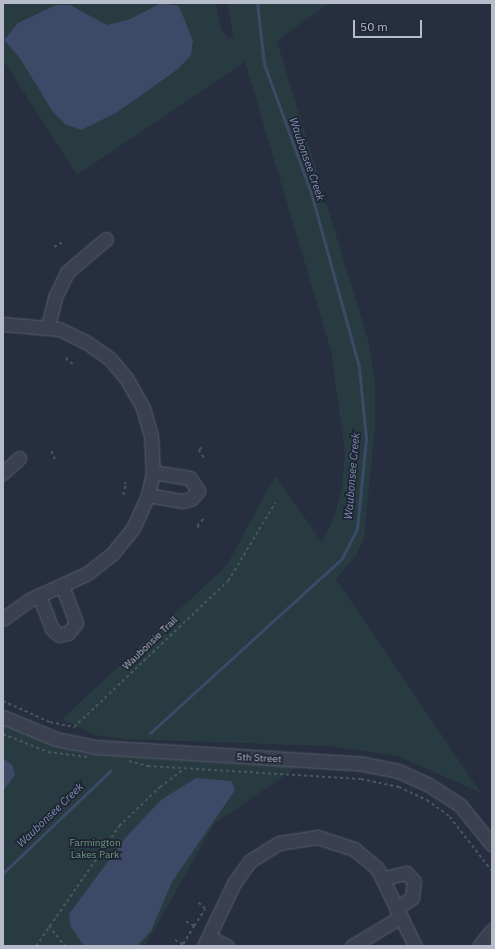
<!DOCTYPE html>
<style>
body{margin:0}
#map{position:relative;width:495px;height:949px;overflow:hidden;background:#262e3f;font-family:"IBM Plex Sans",sans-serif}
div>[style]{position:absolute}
.green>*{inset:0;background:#283b40}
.water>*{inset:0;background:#3c4a67}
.stream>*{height:3px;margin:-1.5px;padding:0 1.5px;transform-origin:1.5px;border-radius:1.5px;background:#3c4a67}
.path>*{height:1.5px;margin-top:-0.75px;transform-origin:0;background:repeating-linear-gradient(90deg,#46585d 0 3px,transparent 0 6px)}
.roads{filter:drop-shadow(0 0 1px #585e6d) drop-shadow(0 0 1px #585e6d)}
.minor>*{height:13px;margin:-6.5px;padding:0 6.5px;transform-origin:6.5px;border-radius:6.5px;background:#3a404f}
span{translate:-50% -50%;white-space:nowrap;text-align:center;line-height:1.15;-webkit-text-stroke:3.5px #1f2534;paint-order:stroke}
.street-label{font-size:10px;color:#b6bcca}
.park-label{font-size:10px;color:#6e9a7d}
.water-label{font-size:11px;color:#7e8eb0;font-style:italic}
.frame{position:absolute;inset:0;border:4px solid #b6bcca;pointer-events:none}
.scale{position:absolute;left:353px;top:20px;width:69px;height:18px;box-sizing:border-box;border:2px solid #b6bcca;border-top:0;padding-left:5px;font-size:12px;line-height:14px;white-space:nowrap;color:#b6bcca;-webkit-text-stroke:3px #1f2534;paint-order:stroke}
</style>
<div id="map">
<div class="green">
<div style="clip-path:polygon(3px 3px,216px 3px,221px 29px,229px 40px,233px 36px,228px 3px,329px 3px,277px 41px,369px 343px,375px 384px,375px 427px,364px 538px,357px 554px,336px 579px,481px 793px,398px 756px,327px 746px,123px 739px,95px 735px,62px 719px,227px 565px,275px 476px,322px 542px,334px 518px,342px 488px,345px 453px,331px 351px,245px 62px,77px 175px,3px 60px)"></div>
<div style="clip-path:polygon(3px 717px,56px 739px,55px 746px,86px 754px,253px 765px,306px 761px,214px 824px,145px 946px,3px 946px)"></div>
</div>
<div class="water">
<div style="clip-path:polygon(161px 3px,179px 6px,193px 41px,191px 55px,178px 69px,116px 113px,81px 130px,65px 124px,53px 112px,19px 57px,4px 40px,18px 23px,56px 5px,70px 5px,107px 25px,130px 19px)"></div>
<div style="clip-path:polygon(3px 758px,12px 765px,15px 775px,3px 791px)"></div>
<div style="clip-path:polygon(196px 778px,231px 781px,235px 790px,172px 882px,151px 931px,137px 946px,84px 946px,71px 927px,69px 914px,126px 837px,161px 800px)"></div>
</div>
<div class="stream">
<div style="left:150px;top:733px;width:260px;rotate:-42.3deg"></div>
<div style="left:342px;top:558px;width:33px;rotate:-63deg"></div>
<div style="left:357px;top:529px;width:90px;rotate:-84.3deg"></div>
<div style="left:366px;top:439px;width:72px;rotate:-95.6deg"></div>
<div style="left:359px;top:367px;width:180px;rotate:-105.4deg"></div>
<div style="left:311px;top:193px;width:137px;rotate:-110deg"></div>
<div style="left:264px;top:64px;width:61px;rotate:-96.5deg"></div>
<div style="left:3px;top:873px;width:148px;rotate:-43.6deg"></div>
</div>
<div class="path">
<div style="left:54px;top:247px;width:10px;rotate:-29deg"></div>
<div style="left:66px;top:358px;width:9px;rotate:41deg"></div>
<div style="left:202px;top:448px;width:4px;rotate:146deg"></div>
<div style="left:199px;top:450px;width:11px;rotate:56deg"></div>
<div style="left:52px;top:451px;width:12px;rotate:70deg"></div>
<div style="left:123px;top:495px;width:11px;rotate:-75deg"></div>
<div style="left:126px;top:484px;width:2px;rotate:-153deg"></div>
<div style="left:199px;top:528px;width:3px;rotate:-135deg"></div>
<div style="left:197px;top:526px;width:11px;rotate:-49deg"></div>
<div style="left:3px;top:701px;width:51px;rotate:24.1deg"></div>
<div style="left:50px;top:722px;width:25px;rotate:12deg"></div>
<div style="left:74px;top:727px;width:212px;rotate:-43.5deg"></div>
<div style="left:228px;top:581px;width:91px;rotate:-58.9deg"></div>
<div style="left:3px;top:734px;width:48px;rotate:21.8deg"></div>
<div style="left:48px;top:752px;width:40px;rotate:7.1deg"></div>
<div style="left:129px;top:761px;width:20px;rotate:15deg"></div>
<div style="left:148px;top:766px;width:213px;rotate:3.5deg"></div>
<div style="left:361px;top:779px;width:39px;rotate:12deg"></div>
<div style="left:399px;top:787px;width:31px;rotate:25deg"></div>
<div style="left:427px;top:800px;width:29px;rotate:36deg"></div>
<div style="left:450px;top:817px;width:68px;rotate:52.1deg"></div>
<div style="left:49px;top:926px;width:26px;rotate:51deg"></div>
<div style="left:194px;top:926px;width:20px;rotate:-57deg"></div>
<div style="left:205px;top:909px;width:12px;rotate:-138deg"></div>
<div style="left:175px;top:940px;width:9px;rotate:27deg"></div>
<div style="left:183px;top:944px;width:3px;rotate:135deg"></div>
<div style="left:183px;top:944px;width:21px;rotate:-59deg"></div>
<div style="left:194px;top:926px;width:9px;rotate:-153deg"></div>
<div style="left:36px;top:946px;width:146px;rotate:-55.3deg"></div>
<div style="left:119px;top:826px;width:57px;rotate:-43.6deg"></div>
<div style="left:160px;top:787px;width:31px;rotate:-37deg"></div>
<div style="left:386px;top:946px;width:7px"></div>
</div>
<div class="roads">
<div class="minor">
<div style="left:3px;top:324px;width:56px;rotate:5.1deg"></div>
<div style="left:59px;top:329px;width:30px;rotate:26deg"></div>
<div style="left:86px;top:342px;width:29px;rotate:35deg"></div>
<div style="left:110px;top:359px;width:25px;rotate:50deg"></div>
<div style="left:126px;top:378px;width:34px;rotate:60deg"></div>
<div style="left:143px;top:408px;width:29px;rotate:74deg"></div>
<div style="left:151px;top:436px;width:36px;rotate:87deg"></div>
<div style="left:153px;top:472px;width:24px;rotate:102deg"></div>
<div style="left:148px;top:495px;width:35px;rotate:114deg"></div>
<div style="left:134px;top:527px;width:35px;rotate:129deg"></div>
<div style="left:112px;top:554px;width:33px;rotate:142deg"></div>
<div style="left:86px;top:574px;width:63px;rotate:155.5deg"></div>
<div style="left:29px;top:600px;width:32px;rotate:144deg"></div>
<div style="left:48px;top:326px;width:32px;rotate:-76deg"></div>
<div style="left:56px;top:295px;width:25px;rotate:-64deg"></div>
<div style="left:67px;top:272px;width:51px;rotate:-40.2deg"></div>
<div style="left:3px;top:473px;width:22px;rotate:-43deg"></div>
<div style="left:148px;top:495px;width:35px;rotate:10deg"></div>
<div style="left:182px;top:501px;width:9px;rotate:-13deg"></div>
<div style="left:191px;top:499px;width:11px;rotate:-49deg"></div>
<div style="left:198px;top:491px;width:15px;rotate:-122deg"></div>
<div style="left:190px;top:478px;width:37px;rotate:-171deg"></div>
<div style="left:39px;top:595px;width:36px;rotate:69deg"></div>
<div style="left:52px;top:629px;width:9px;rotate:41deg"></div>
<div style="left:59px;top:635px;width:9px;rotate:-13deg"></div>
<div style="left:68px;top:633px;width:13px;rotate:-51deg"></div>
<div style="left:76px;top:623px;width:40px;rotate:-110.2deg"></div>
<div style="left:3px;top:717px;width:57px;rotate:22.5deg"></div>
<div style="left:56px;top:739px;width:41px;rotate:11.3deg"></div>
<div style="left:96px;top:747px;width:268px;rotate:3.6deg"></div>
<div style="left:363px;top:764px;width:36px;rotate:11deg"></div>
<div style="left:398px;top:771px;width:34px;rotate:24deg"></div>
<div style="left:429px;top:785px;width:37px;rotate:33deg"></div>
<div style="left:460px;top:805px;width:51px;rotate:51.3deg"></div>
<div style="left:384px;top:878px;width:23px;rotate:-13deg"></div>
<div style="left:406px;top:873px;width:11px;rotate:45deg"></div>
<div style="left:414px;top:881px;width:17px;rotate:97deg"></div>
<div style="left:412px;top:898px;width:19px;rotate:148deg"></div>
<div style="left:209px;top:937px;width:20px;rotate:27deg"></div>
<div style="left:204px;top:946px;width:70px;rotate:-64.5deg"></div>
<div style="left:234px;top:883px;width:27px;rotate:-54deg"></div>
<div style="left:250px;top:861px;width:34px;rotate:-32deg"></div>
<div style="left:279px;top:843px;width:38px;rotate:-9deg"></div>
<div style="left:317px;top:837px;width:39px;rotate:18deg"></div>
<div style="left:354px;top:849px;width:30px;rotate:40deg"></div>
<div style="left:377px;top:868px;width:87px;rotate:64deg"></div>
<div style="left:352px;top:946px;width:55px;rotate:-30.8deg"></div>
<div style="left:479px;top:946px;width:21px;rotate:-51deg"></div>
</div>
</div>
<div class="street-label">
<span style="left:150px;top:643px;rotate:-44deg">Waubonsie Trail</span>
<span style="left:259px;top:758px;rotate:3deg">5th Street</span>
</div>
<div class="park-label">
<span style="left:95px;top:848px">Farmington<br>Lakes Park</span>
</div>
<div class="water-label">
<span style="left:307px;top:159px;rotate:71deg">Waubonsee Creek</span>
<span style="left:352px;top:476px;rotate:-85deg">Waubonsee Creek</span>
<span style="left:50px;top:815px;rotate:-44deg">Waubonsee Creek</span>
</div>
<div class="frame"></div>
<div class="scale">50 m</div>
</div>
